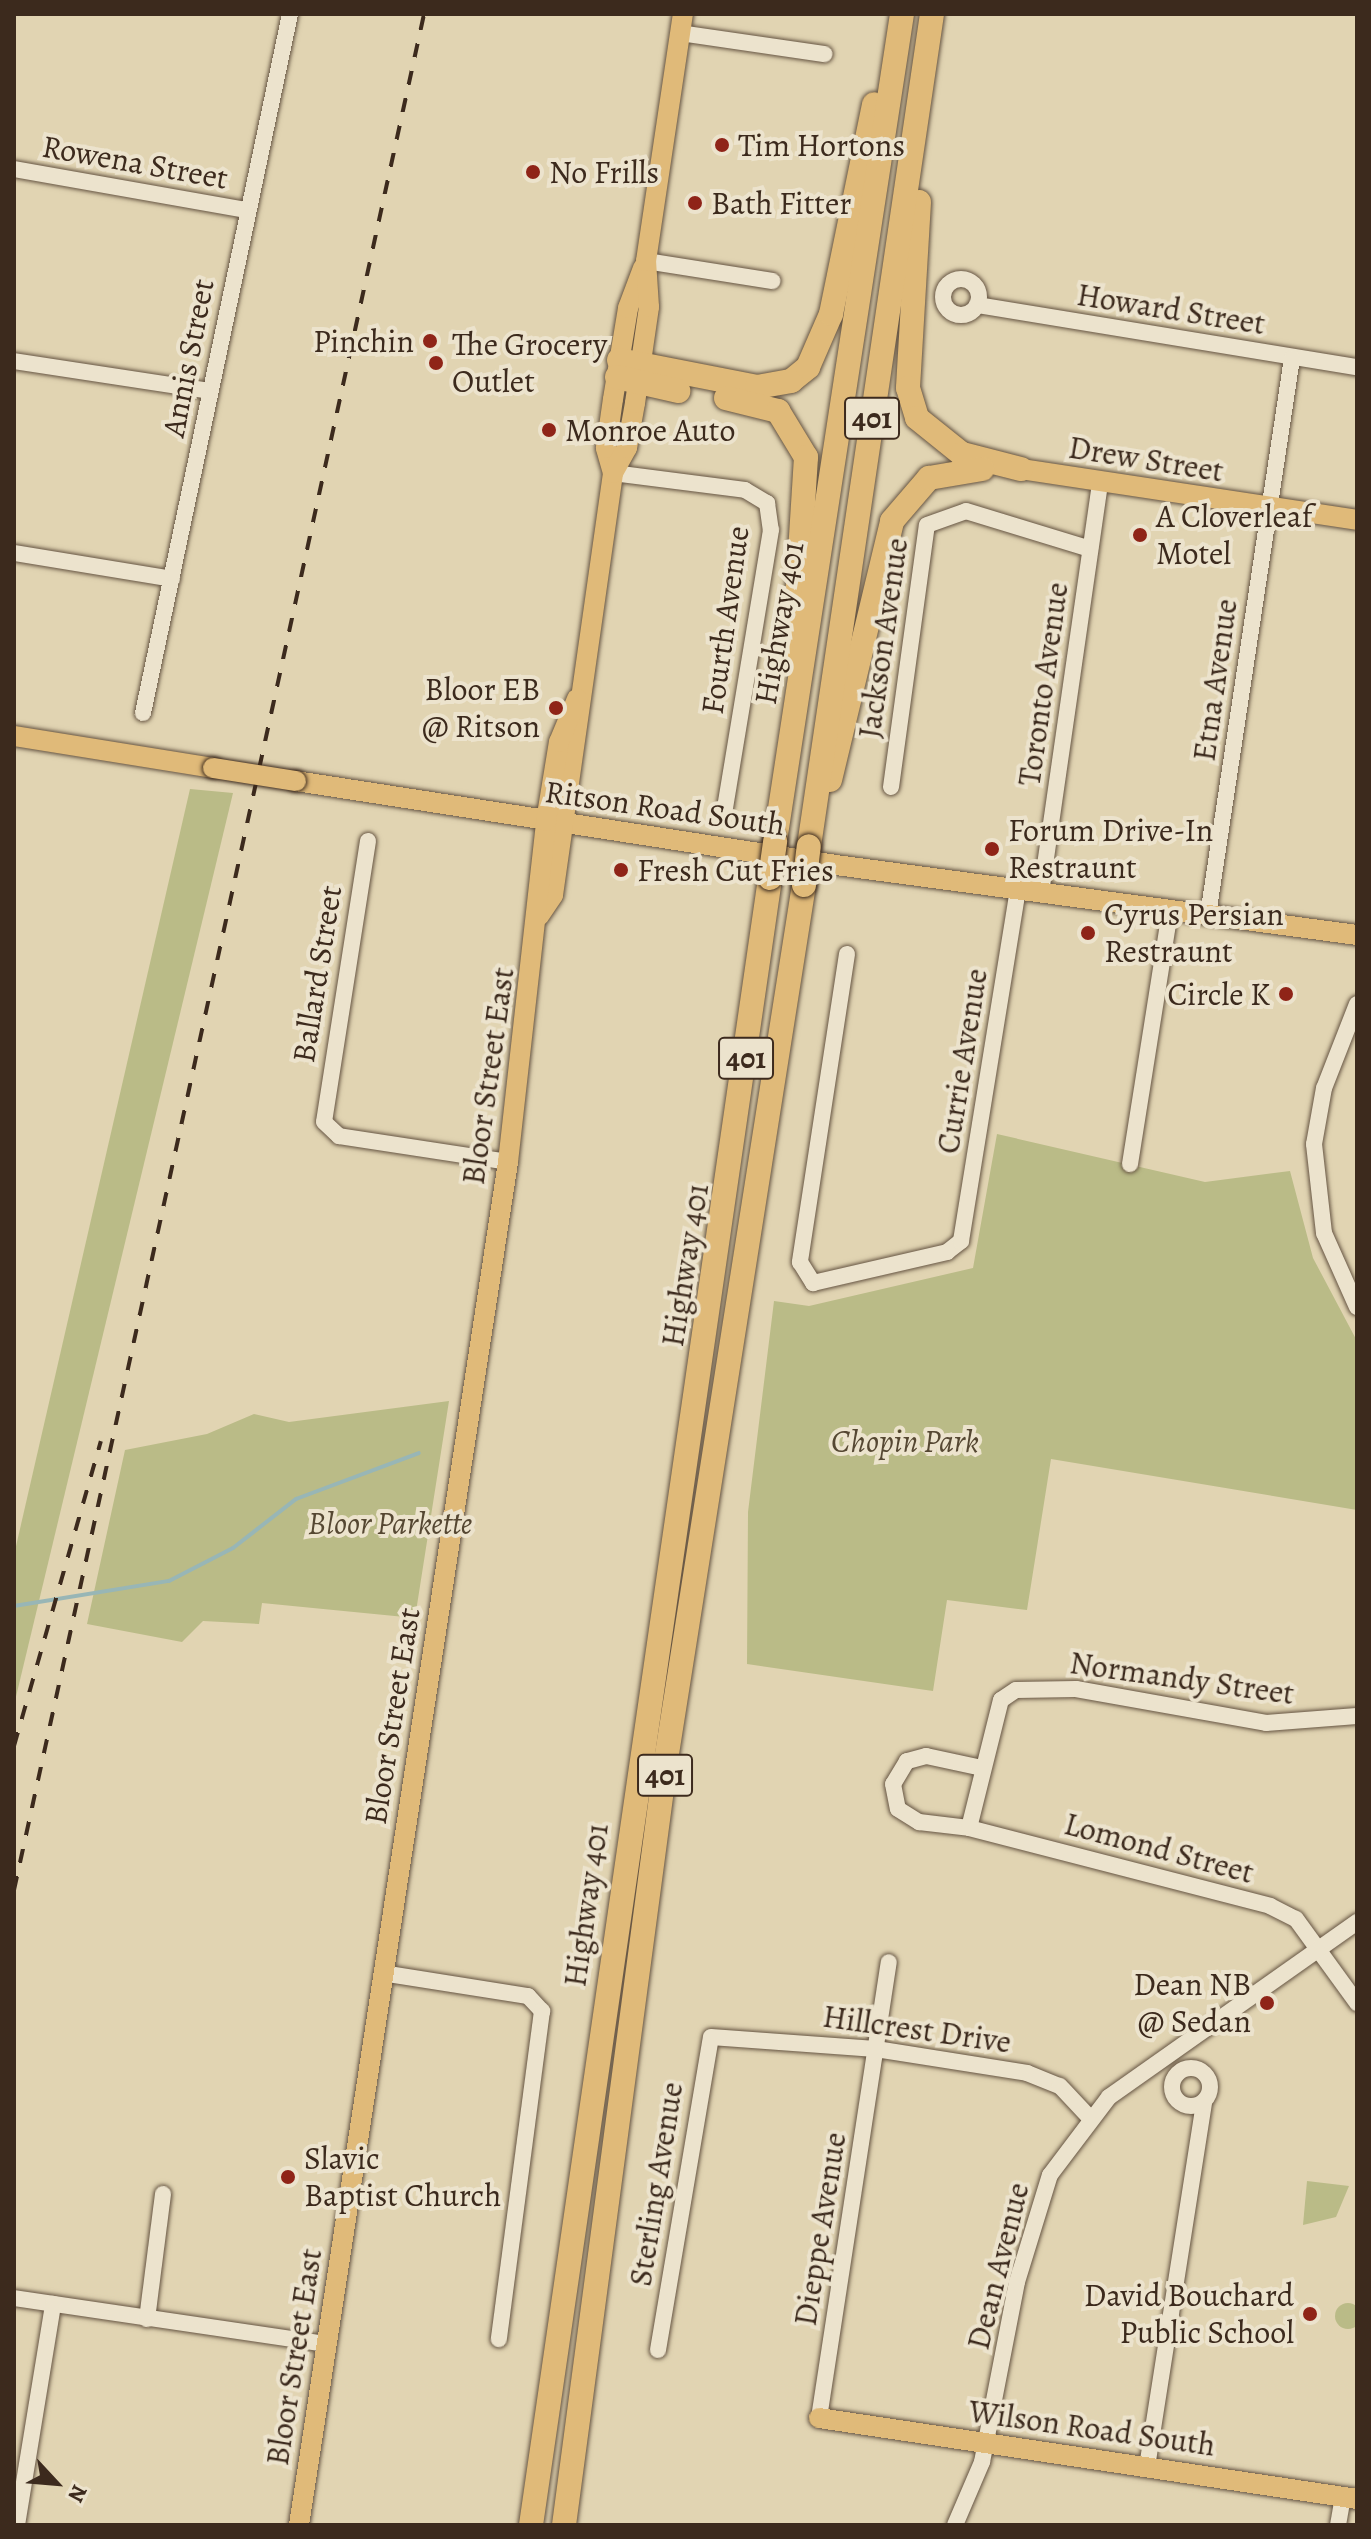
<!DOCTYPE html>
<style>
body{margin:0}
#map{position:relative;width:1371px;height:2539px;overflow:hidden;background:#e1d4b2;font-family:Alegreya,serif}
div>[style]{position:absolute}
.green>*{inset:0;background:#babb87}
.round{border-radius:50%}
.stream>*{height:4px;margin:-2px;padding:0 2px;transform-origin:2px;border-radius:2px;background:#98b6b6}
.roads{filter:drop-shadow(0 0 2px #655442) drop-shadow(0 0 2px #655442)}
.minor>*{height:16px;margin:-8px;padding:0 8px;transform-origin:8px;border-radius:8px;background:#ece3cd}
.minor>.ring{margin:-8px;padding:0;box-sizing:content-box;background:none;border:16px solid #ece3cd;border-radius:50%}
.major>*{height:20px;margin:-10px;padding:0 10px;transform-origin:10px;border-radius:10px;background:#e0ba79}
.highway>*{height:24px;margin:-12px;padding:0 12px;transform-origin:12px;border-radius:12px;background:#e0ba79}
.rail>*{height:4px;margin-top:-2px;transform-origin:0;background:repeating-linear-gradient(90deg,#3c2a1d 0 14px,transparent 0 28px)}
.bridges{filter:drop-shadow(0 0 2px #3c2a1d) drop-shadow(0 0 2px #3c2a1d)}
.major-bridge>*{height:20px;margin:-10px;padding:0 10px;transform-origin:10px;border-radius:10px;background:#e0ba79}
.highway-bridge>*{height:24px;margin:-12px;padding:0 12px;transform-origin:12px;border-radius:12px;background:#e0ba79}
.dots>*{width:22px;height:22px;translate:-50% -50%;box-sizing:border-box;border:4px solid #ece3cd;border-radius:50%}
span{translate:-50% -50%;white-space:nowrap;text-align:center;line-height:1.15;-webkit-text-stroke:8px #ece3cd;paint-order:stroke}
.shield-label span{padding:2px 6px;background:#ece3cd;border:2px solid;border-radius:6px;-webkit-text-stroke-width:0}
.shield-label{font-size:30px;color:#3c2a1d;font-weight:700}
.poi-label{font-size:32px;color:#3c2a1d}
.left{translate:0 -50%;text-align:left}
.right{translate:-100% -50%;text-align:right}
.street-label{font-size:32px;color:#3c2a1d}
.park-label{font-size:32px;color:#554732;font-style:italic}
.frame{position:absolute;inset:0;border:16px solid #3c2a1d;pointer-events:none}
.north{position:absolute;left:16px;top:2443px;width:80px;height:80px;-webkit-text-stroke:6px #ece3cd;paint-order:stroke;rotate:116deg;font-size:22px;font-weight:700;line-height:32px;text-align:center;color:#3c2a1d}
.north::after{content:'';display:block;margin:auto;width:28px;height:36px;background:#3c2a1d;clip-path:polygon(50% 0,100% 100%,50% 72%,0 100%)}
</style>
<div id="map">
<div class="green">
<div style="clip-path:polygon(190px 789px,233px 793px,14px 1705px,14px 1555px)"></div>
<div style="clip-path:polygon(997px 1134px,1205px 1182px,1290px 1171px,1313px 1258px,1357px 1341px,1357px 1510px,1051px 1459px,1027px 1610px,947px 1600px,933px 1691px,747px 1664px,748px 1512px,774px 1301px,809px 1306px,973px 1268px)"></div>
<div style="clip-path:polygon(449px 1401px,415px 1618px,262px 1603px,259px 1624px,203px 1621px,182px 1642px,87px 1624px,125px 1450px,207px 1434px,254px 1414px,289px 1422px)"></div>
<div style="clip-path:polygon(1307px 2181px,1349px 2186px,1336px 2217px,1303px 2225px)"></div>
<div class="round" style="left:1335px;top:2303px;width:26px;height:26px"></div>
</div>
<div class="stream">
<div style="left:14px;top:1606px;width:157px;rotate:-9.2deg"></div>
<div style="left:169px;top:1581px;width:72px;rotate:-27.3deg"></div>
<div style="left:233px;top:1548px;width:80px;rotate:-37.9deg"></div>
<div style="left:296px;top:1499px;width:131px;rotate:-20.5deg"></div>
</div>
<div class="roads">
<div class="minor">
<div style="left:680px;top:33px;width:146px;rotate:8.3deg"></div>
<div style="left:14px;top:169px;width:237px;rotate:10deg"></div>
<div style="left:646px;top:261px;width:128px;rotate:9deg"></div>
<div class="ring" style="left:943px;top:279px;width:20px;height:20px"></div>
<div style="left:977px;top:305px;width:385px;rotate:9.3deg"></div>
<div style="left:14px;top:361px;width:198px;rotate:8.7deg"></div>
<div style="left:613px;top:473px;width:133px;rotate:7.3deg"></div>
<div style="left:745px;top:490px;width:26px;rotate:31deg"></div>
<div style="left:767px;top:503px;width:27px;rotate:82deg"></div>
<div style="left:771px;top:530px;width:282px;rotate:99.4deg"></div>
<div style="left:14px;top:553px;width:160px;rotate:9.3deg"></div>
<div style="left:143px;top:713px;width:714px;rotate:-78.12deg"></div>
<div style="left:891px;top:787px;width:264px;rotate:-82.2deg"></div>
<div style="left:927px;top:525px;width:41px;rotate:-19.7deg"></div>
<div style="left:966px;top:511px;width:130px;rotate:17deg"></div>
<div style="left:368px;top:841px;width:284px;rotate:98.9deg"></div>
<div style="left:324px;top:1122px;width:21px;rotate:43deg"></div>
<div style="left:339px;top:1136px;width:171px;rotate:8.7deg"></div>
<div style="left:1041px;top:893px;width:414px;rotate:-81.8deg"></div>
<div style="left:1208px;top:915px;width:563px;rotate:-81.42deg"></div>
<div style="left:847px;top:954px;width:312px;rotate:98.7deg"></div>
<div style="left:800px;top:1262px;width:25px;rotate:58deg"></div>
<div style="left:813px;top:1283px;width:138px;rotate:-13deg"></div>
<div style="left:947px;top:1252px;width:18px;rotate:-38deg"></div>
<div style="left:961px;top:1241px;width:356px;rotate:-80.8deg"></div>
<div style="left:1357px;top:1004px;width:90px;rotate:111.4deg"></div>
<div style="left:1324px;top:1088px;width:57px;rotate:100.1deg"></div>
<div style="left:1314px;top:1144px;width:90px;rotate:83.6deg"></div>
<div style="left:1324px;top:1233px;width:81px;rotate:66deg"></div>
<div style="left:1130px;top:1164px;width:256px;rotate:-81deg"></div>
<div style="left:982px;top:1768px;width:57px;rotate:-167.9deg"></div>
<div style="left:926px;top:1756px;width:20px;rotate:165deg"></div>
<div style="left:907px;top:1761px;width:27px;rotate:121deg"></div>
<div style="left:893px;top:1784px;width:25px;rotate:79deg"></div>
<div style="left:898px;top:1809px;width:25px;rotate:32deg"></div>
<div style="left:919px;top:1822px;width:50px;rotate:6.8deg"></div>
<div style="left:969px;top:1828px;width:311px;rotate:14.5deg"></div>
<div style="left:1270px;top:1906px;width:29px;rotate:27deg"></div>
<div style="left:1296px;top:1919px;width:104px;rotate:54deg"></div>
<div style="left:969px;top:1828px;width:132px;rotate:-76deg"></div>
<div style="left:1001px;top:1700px;width:18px;rotate:-34deg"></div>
<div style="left:1016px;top:1690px;width:60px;rotate:-1deg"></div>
<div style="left:1076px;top:1689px;width:193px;rotate:10.1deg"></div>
<div style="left:1266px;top:1723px;width:91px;rotate:-4.4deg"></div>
<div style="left:382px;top:1973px;width:148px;rotate:9deg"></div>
<div style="left:528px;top:1996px;width:21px;rotate:47deg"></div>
<div style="left:542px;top:2011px;width:331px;rotate:97.5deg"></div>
<div class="ring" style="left:1172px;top:2068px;width:22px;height:22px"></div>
<div style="left:14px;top:2298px;width:315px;rotate:8.4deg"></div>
<div style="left:147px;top:2319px;width:126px;rotate:-82.7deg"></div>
<div style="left:658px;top:2350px;width:317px;rotate:-80.4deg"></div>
<div style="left:711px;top:2037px;width:165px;rotate:4.2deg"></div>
<div style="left:876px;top:2049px;width:153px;rotate:9deg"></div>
<div style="left:1027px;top:2073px;width:35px;rotate:22deg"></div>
<div style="left:1060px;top:2086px;width:44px;rotate:46.8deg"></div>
<div style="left:819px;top:2418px;width:461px;rotate:-81.3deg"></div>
<div style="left:1147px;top:2467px;width:370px;rotate:-81.1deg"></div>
<div style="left:17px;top:2525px;width:224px;rotate:-80.7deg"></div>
<div style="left:955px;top:2525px;width:69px;rotate:-66.8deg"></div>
<div style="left:982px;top:2462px;width:183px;rotate:-79deg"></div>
<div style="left:1017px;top:2282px;width:112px;rotate:-72.9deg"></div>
<div style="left:1050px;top:2175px;width:98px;rotate:-52.9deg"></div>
<div style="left:1109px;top:2097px;width:304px;rotate:-35.2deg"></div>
<div style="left:1338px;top:2525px;width:28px;rotate:-80deg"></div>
</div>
<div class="major">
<div style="left:1021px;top:469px;width:340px;rotate:8.6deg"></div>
<div style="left:613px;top:473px;width:26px;rotate:-106deg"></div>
<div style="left:606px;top:448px;width:49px;rotate:-81.9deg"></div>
<div style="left:613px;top:399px;width:92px;rotate:-80.6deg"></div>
<div style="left:628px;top:308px;width:43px;rotate:-69.4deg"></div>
<div style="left:14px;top:736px;width:202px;rotate:9.1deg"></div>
<div style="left:296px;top:781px;width:546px;rotate:8.84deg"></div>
<div style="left:836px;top:865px;width:526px;rotate:7.65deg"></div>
<div style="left:539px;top:916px;width:25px;rotate:-56deg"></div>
<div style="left:553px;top:895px;width:426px;rotate:-81.9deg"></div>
<div style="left:613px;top:473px;width:29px;rotate:-61deg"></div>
<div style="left:627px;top:448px;width:46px;rotate:-79.9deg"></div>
<div style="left:635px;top:403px;width:97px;rotate:-81.7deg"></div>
<div style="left:649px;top:307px;width:46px;rotate:-93.7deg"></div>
<div style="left:646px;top:261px;width:250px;rotate:-81.5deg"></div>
<div style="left:819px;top:2418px;width:544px;rotate:8.56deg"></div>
<div style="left:299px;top:2525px;width:1379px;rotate:-81.28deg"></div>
<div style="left:508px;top:1162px;width:343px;rotate:-83.6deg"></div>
<div style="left:546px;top:821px;width:80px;rotate:-80.7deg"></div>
<div style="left:559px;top:742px;width:47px;rotate:-67.3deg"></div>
</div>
<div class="highway">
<div style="left:919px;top:202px;width:186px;rotate:93.4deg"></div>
<div style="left:908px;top:388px;width:31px;rotate:73deg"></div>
<div style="left:917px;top:418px;width:58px;rotate:38.7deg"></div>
<div style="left:962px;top:454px;width:61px;rotate:14.3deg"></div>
<div style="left:619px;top:360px;width:141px;rotate:11.1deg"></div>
<div style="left:757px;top:387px;width:35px;rotate:-10deg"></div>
<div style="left:791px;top:381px;width:22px;rotate:-39deg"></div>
<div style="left:808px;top:367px;width:58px;rotate:-66.5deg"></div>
<div style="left:831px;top:314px;width:214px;rotate:-78.4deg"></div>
<div style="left:617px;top:377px;width:63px;rotate:12.9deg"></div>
<div style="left:726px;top:398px;width:54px;rotate:14deg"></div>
<div style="left:778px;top:411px;width:54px;rotate:58.7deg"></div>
<div style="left:806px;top:457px;width:191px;rotate:93.6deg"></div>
<div style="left:830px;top:780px;width:266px;rotate:-76.5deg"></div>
<div style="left:892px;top:521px;width:57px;rotate:-49.3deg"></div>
<div style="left:929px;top:478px;width:54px;rotate:-9.6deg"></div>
<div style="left:775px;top:841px;width:837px;rotate:-81.27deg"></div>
<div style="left:809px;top:846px;width:841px;rotate:-81.59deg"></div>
<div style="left:531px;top:2525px;width:1664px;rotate:-81.74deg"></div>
<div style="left:564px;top:2525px;width:772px;rotate:-82.41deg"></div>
<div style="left:666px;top:1760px;width:886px;rotate:-81.04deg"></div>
</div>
</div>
<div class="rail">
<div style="left:14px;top:1746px;width:317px;rotate:-74.1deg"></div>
<div style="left:14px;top:1890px;width:1920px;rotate:-77.67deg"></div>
</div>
<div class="bridges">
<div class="major-bridge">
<div style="left:213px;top:768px;width:84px;rotate:8.9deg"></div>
</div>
<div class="highway-bridge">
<div style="left:770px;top:878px;width:37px;rotate:-82deg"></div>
<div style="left:804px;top:885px;width:39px;rotate:-83deg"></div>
</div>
</div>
<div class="dots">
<div style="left:722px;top:145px;background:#8f2418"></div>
<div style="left:533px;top:172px;background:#8f2418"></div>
<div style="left:695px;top:203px;background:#8f2418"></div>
<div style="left:430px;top:341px;background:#8f2418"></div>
<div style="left:436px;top:363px;background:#8f2418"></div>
<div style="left:549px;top:430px;background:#8f2418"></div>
<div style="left:1140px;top:535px;background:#8f2418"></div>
<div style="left:556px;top:708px;background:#8f2418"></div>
<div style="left:992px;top:849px;background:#8f2418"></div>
<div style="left:621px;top:870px;background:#8f2418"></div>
<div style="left:1088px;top:933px;background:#8f2418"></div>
<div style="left:1286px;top:994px;background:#8f2418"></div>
<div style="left:1267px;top:2003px;background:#8f2418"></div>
<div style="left:288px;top:2177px;background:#8f2418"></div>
<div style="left:1310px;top:2314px;background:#8f2418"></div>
</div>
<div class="shield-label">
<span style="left:872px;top:418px">401</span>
<span style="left:746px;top:1058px">401</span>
<span style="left:665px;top:1775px">401</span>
</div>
<div class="poi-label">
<span class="left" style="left:738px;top:145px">Tim Hortons</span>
<span class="left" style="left:549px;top:172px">No Frills</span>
<span class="left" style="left:711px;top:203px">Bath Fitter</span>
<span class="right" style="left:414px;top:341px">Pinchin</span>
<span class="left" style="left:452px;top:363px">The Grocery<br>Outlet</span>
<span class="left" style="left:565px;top:430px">Monroe Auto</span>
<span class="left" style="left:1156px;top:535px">A Cloverleaf<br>Motel</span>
<span class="right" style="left:540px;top:708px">Bloor EB<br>@ Ritson</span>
<span class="left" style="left:1008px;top:849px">Forum Drive-In<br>Restraunt</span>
<span class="left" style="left:637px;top:870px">Fresh Cut Fries</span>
<span class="left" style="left:1104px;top:933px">Cyrus Persian<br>Restraunt</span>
<span class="right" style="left:1270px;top:994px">Circle K</span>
<span class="right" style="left:1251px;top:2003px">Dean NB<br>@ Sedan</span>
<span class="left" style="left:304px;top:2177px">Slavic<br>Baptist Church</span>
<span class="right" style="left:1294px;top:2314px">David Bouchard<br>Public School</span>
</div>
<div class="street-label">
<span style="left:135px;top:162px;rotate:10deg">Rowena Street</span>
<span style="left:1171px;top:309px;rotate:9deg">Howard Street</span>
<span style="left:188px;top:358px;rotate:-79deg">Annis Street</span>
<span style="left:1146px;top:459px;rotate:9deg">Drew Street</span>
<span style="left:725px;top:620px;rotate:-82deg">Fourth Avenue</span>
<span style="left:779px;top:623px;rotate:-80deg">Highway 401</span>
<span style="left:883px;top:638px;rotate:-82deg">Jackson Avenue</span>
<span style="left:1215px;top:680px;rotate:-82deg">Etna Avenue</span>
<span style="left:1043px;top:684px;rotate:-82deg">Toronto Avenue</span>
<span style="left:665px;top:808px;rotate:8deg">Ritson Road South</span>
<span style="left:317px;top:974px;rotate:-81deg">Ballard Street</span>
<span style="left:962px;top:1061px;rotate:-81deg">Currie Avenue</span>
<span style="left:488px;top:1076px;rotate:-82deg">Bloor Street East</span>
<span style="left:685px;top:1265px;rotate:-81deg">Highway 401</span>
<span style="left:1182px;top:1678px;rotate:8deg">Normandy Street</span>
<span style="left:392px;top:1716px;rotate:-81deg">Bloor Street East</span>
<span style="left:1159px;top:1848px;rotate:15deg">Lomond Street</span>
<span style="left:586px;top:1905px;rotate:-82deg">Highway 401</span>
<span style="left:917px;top:2029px;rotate:8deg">Hillcrest Drive</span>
<span style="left:656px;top:2184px;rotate:-81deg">Sterling Avenue</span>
<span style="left:820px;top:2229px;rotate:-81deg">Dieppe Avenue</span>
<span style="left:998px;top:2266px;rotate:-76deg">Dean Avenue</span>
<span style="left:294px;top:2357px;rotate:-81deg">Bloor Street East</span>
<span style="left:1092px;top:2428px;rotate:8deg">Wilson Road South</span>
</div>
<div class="park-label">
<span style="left:905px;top:1441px">Chopin Park</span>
<span style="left:390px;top:1523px">Bloor Parkette</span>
</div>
<div class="frame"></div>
<div class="north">N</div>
</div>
